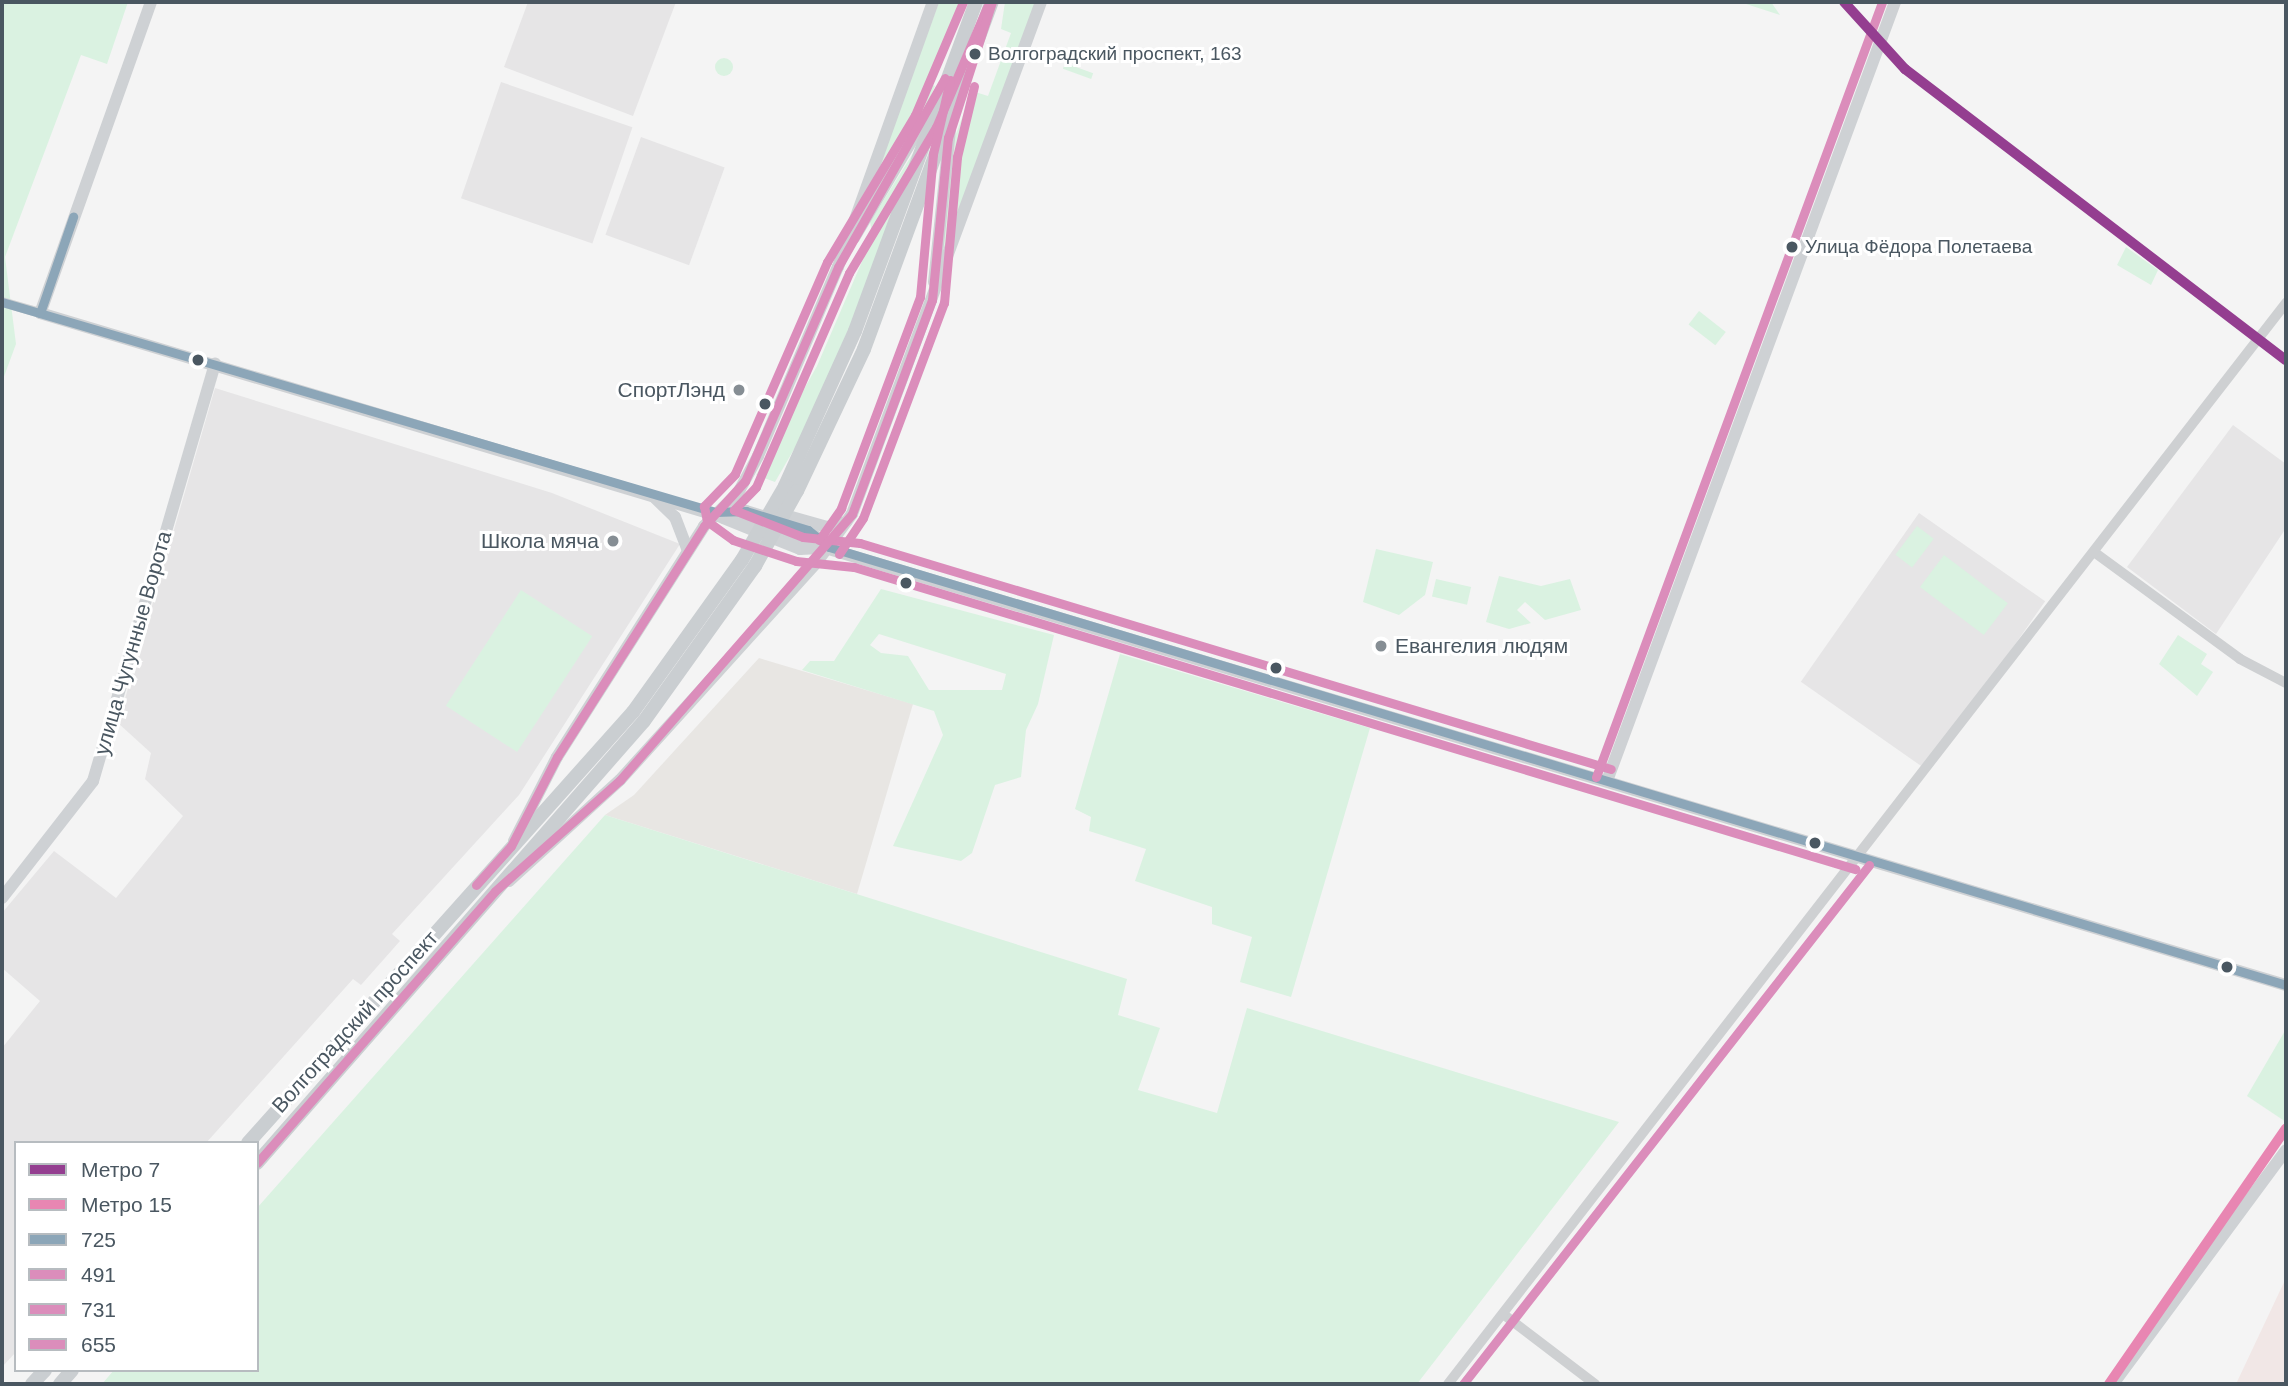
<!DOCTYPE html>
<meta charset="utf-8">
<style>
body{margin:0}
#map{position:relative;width:2288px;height:1386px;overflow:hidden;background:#f4f4f4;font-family:Helvetica,sans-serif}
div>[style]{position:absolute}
.commercial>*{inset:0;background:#e8e6e3}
.education>*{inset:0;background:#e6e5e6;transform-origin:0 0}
.medical>*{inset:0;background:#f1e7e6}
.green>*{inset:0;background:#daf2e1;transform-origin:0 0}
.round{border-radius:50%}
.street>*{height:10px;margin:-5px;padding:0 5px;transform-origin:5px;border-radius:5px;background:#ced0d2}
.secondary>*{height:12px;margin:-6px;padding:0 6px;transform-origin:6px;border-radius:6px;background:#ced1d4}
.primary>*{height:14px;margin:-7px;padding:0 7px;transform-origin:7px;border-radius:7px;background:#caced1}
.primary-bridge>*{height:14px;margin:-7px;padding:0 7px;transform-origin:7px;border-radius:7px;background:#caced1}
.bus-1>*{height:9px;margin:-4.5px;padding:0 4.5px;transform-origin:4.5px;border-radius:4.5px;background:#8ca6b8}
.bus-2>*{height:9px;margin:-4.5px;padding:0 4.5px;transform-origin:4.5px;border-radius:4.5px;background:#db8dbb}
.bus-3>*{height:9px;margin:-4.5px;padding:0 4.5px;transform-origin:4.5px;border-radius:4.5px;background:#db8dbb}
.bus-4>*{height:9px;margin:-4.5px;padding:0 4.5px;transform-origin:4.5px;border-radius:4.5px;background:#db8dbb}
.metro-1>*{height:10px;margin:-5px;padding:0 5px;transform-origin:5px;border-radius:5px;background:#943e90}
.metro-2>*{height:10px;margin:-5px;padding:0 5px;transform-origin:5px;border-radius:5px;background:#e886b2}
.dots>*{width:19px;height:19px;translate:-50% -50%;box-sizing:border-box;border:4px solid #fff;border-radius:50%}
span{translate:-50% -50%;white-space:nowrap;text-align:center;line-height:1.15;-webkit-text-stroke:6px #fff;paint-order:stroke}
.bus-label{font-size:19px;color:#4a5761}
.left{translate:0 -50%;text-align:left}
.poi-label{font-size:21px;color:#4a5761}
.right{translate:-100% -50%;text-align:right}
.street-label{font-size:21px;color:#4a5761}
.frame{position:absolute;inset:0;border:4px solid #4a5761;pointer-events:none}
.legend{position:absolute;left:14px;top:1141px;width:245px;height:231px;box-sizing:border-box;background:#fff;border:2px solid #b7bcc0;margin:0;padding:9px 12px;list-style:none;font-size:21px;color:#4a5761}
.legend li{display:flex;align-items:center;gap:14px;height:35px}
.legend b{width:35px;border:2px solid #b7bcc0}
</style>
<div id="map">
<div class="commercial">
<div style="clip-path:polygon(759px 658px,913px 704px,857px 894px,605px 815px,634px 795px)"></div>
</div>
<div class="education">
<div style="clip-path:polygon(528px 2px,676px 2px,633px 116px,504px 67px)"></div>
<div style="left:501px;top:82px;width:139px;height:123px;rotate:19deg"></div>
<div style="left:641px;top:137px;width:89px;height:104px;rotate:20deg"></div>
<div style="clip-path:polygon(215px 388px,552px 493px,680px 544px,519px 795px,392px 934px,400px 941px,361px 985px,353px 979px,206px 1143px,16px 1143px,16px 1352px,2px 1367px,2px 1048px,40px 1001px,2px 968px,2px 913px,54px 851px,116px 898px,183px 816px,145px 779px,151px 753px,118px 723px)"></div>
<div style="clip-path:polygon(2233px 425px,2286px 464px,2286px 528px,2216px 634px,2127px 567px)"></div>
<div style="left:1919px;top:513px;width:154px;height:206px;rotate:35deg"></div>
</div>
<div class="medical">
<div style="clip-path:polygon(2286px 1278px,2286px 1384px,2236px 1384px)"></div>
</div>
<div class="green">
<div style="clip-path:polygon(2px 2px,128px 2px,107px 64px,81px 55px,5px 257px,16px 344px,2px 382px)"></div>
<div style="clip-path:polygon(939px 2px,959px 2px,929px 83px,935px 86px,918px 129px,859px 219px)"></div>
<div style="clip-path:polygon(1005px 2px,1037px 2px,947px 248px,940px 248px,950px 150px,972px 91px,988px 96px,1011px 33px,1001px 29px)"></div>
<div style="clip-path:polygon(1740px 2px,1771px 2px,1780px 15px)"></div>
<div class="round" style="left:715px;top:58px;width:18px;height:18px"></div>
<div style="left:1065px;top:63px;width:30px;height:6px;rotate:20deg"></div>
<div style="clip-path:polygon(915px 150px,862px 298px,804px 432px,775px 482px,756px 475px,817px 366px,873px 236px,870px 222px)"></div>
<div style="clip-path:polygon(2126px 247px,2158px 270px,2151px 285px,2117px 265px)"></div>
<div style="left:1699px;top:311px;width:34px;height:17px;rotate:38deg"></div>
<div style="left:1917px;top:526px;width:21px;height:36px;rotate:37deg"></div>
<div style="clip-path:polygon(1376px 549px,1433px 562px,1425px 595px,1399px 615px,1363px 602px)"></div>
<div style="left:1944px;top:555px;width:80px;height:40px;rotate:37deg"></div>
<div style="clip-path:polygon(1499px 576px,1541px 586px,1570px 579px,1581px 610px,1545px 620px,1525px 602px,1517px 610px,1531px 623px,1509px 629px,1486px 622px)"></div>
<div style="left:1436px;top:579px;width:36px;height:18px;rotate:13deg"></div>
<div style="clip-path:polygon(evenodd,881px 589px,1054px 635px,1038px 704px,1026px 730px,1021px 777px,995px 785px,972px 853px,961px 861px,893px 846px,943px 735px,934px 711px,802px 670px,810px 661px,834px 661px,881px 589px,879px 634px,1006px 674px,1002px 690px,929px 690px,908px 656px,881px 653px,870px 645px,879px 634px)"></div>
<div style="left:521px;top:590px;width:85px;height:138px;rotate:33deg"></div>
<div style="clip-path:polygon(2178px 635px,2207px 654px,2201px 664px,2213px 672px,2197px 696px,2159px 664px)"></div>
<div style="clip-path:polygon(1120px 654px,1370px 728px,1291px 997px,1240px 982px,1252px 937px,1212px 924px,1212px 907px,1135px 881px,1146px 849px,1089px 831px,1091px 817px,1075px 809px)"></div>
<div style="clip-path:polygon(605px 815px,1127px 979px,1118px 1015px,1160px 1028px,1138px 1090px,1217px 1113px,1247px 1008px,1619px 1122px,1417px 1384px,102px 1384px,114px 1370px,257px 1370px,257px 1208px)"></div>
<div style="clip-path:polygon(2286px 1029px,2286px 1122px,2247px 1096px)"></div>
</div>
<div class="street">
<div style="left:2px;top:302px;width:40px;rotate:16deg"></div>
<div style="left:2094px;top:552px;width:181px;rotate:36.2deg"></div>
<div style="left:2240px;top:659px;width:52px;rotate:27.6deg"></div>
<div style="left:1503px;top:1314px;width:116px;rotate:37.3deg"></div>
<div style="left:1448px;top:1384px;width:1368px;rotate:-52.22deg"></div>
</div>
<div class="secondary">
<div style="left:151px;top:2px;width:330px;rotate:109.6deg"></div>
<div style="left:40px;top:313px;width:2344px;rotate:16.66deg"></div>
<div style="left:854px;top:238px;width:149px;rotate:-59.3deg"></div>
<div style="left:934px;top:282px;width:153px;rotate:-84deg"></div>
<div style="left:654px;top:497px;width:29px;rotate:44deg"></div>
<div style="left:675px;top:517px;width:36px;rotate:69deg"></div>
<div style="left:725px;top:512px;width:21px;rotate:-3deg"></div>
<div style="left:746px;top:511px;width:65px;rotate:17deg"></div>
<div style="left:808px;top:530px;width:19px;rotate:39deg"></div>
<div style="left:781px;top:514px;width:48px;rotate:15.8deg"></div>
<div style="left:827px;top:527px;width:20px;rotate:-15deg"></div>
<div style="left:723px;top:518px;width:83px;rotate:21.9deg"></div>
<div style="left:800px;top:549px;width:21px;rotate:-3deg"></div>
<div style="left:1607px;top:781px;width:831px;rotate:-69.71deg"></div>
<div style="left:514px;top:841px;width:94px;rotate:-62.9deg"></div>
<div style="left:557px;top:757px;width:274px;rotate:-57.5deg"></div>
<div style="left:704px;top:526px;width:47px;rotate:-44.1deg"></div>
<div style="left:738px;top:493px;width:42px;rotate:-61.6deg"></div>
<div style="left:758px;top:456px;width:205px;rotate:-67.1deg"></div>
<div style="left:838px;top:267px;width:282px;rotate:-70.3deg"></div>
<div style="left:509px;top:881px;width:150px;rotate:-42.3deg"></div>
<div style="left:620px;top:780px;width:294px;rotate:-47.9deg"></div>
<div style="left:817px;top:562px;width:59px;rotate:-53.9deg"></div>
<div style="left:852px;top:514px;width:546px;rotate:-69.74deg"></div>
<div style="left:2px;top:898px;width:148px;rotate:-52.1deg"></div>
<div style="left:93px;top:781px;width:435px;rotate:-73.7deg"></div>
<div style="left:2113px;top:1384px;width:291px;rotate:-53.5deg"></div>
</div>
<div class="primary">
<div style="left:785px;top:486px;width:170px;rotate:-65.7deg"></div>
<div style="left:855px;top:331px;width:351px;rotate:-69.8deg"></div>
<div style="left:797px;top:491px;width:157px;rotate:-64.7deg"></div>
<div style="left:864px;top:349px;width:370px;rotate:-69.8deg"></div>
<div style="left:248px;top:1143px;width:578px;rotate:-48.23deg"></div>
<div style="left:633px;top:712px;width:187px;rotate:-54.4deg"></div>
<div style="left:257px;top:1163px;width:587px;rotate:-48.8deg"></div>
<div style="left:644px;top:721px;width:191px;rotate:-54.4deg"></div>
<div style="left:32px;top:1384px;width:19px;rotate:-47deg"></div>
<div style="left:60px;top:1384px;width:18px;rotate:-49deg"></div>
</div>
<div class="primary-bridge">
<div style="left:742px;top:560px;width:86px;rotate:-59.8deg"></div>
<div style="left:755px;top:566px;width:86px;rotate:-60.8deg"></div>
</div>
<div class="bus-1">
<div style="left:2px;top:302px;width:743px;rotate:16.41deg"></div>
<div style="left:715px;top:512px;width:31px;rotate:-2deg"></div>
<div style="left:746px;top:511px;width:65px;rotate:17deg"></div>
<div style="left:808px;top:530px;width:27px;rotate:39deg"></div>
<div style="left:829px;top:547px;width:1521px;rotate:16.73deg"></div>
<div style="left:40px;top:313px;width:102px;rotate:-71deg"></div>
</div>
<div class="bus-2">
<div style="left:963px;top:2px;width:123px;rotate:113deg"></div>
<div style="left:915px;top:115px;width:171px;rotate:120.9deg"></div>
<div style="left:827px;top:262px;width:231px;rotate:113.5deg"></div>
<div style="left:735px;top:474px;width:45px;rotate:134.1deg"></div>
<div style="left:704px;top:506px;width:15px;rotate:79deg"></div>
<div style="left:707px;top:521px;width:32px;rotate:36deg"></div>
<div style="left:733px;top:540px;width:66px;rotate:18.4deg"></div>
<div style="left:796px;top:561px;width:58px;rotate:5.9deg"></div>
<div style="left:854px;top:567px;width:1046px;rotate:16.79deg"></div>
<div style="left:839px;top:554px;width:43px;rotate:-56.3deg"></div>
<div style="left:863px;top:518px;width:230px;rotate:-69.4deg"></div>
<div style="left:944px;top:303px;width:147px;rotate:-84.9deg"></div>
<div style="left:957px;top:157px;width:73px;rotate:-76.5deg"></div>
<div style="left:1463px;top:1384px;width:659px;rotate:-51.96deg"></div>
</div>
<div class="bus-3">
<div style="left:987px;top:7px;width:130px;rotate:113deg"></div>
<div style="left:936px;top:127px;width:170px;rotate:120.8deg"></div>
<div style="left:849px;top:273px;width:233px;rotate:113.5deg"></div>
<div style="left:756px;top:487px;width:32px;rotate:134deg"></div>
<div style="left:734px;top:510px;width:74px;rotate:21.4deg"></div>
<div style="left:803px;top:537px;width:57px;rotate:6deg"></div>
<div style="left:860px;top:543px;width:784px;rotate:16.75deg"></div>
<div style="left:819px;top:540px;width:39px;rotate:-55deg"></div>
<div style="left:841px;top:508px;width:225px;rotate:-69.5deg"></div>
<div style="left:920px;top:297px;width:144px;rotate:-84.8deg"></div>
<div style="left:933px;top:154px;width:76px;rotate:-77.1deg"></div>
<div style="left:1596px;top:777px;width:826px;rotate:-69.74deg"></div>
</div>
<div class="bus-4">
<div style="left:476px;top:885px;width:52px;rotate:-48.1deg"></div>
<div style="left:511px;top:846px;width:100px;rotate:-62.7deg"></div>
<div style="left:557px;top:757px;width:274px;rotate:-57.5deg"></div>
<div style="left:704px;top:526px;width:61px;rotate:-47.7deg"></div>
<div style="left:745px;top:481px;width:233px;rotate:-66.5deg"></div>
<div style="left:838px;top:267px;width:217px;rotate:-60.5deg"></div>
<div style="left:257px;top:1163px;width:361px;rotate:-48.8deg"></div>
<div style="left:495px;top:891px;width:167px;rotate:-41.6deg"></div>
<div style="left:620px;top:780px;width:353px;rotate:-48.9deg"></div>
<div style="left:852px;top:514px;width:228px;rotate:-69.5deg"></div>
<div style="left:932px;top:300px;width:163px;rotate:-84.4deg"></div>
<div style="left:948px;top:138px;width:143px;rotate:-72.1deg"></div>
</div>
<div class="metro-1">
<div style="left:1844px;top:2px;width:91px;rotate:47.7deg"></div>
<div style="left:1905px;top:69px;width:479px;rotate:37.4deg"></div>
</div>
<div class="metro-2">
<div style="left:2109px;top:1384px;width:311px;rotate:-55.3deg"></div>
</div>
<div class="dots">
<div style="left:975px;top:54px;background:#4a5761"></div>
<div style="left:1792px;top:247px;background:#4a5761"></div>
<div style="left:198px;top:360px;background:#4a5761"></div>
<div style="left:739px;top:390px;background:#868e94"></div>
<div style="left:765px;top:404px;background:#4a5761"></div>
<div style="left:613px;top:541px;background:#868e94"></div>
<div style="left:906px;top:583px;background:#4a5761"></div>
<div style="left:1381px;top:646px;background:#868e94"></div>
<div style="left:1276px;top:668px;background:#4a5761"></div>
<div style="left:1815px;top:843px;background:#4a5761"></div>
<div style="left:2227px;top:967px;background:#4a5761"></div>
</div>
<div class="bus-label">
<span class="left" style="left:988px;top:54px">Волгоградский проспект, 163</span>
<span class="left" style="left:1805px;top:247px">Улица Фёдора Полетаева</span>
</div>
<div class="poi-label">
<span class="right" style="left:725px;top:390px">СпортЛэнд</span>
<span class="right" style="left:599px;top:541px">Школа мяча</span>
<span class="left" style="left:1395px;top:646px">Евангелия людям</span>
</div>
<div class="street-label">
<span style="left:133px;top:643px;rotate:-74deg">улица Чугунные Ворота</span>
<span style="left:355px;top:1022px;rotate:-48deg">Волгоградский проспект</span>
</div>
<div class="frame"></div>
<ul class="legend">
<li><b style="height:9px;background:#943e90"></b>Метро 7</li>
<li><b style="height:9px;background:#e886b2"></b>Метро 15</li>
<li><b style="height:9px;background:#8ca6b8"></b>725</li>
<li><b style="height:9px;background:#db8dbb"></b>491</li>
<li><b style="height:9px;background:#db8dbb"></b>731</li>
<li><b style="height:9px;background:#db8dbb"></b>655</li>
</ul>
</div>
